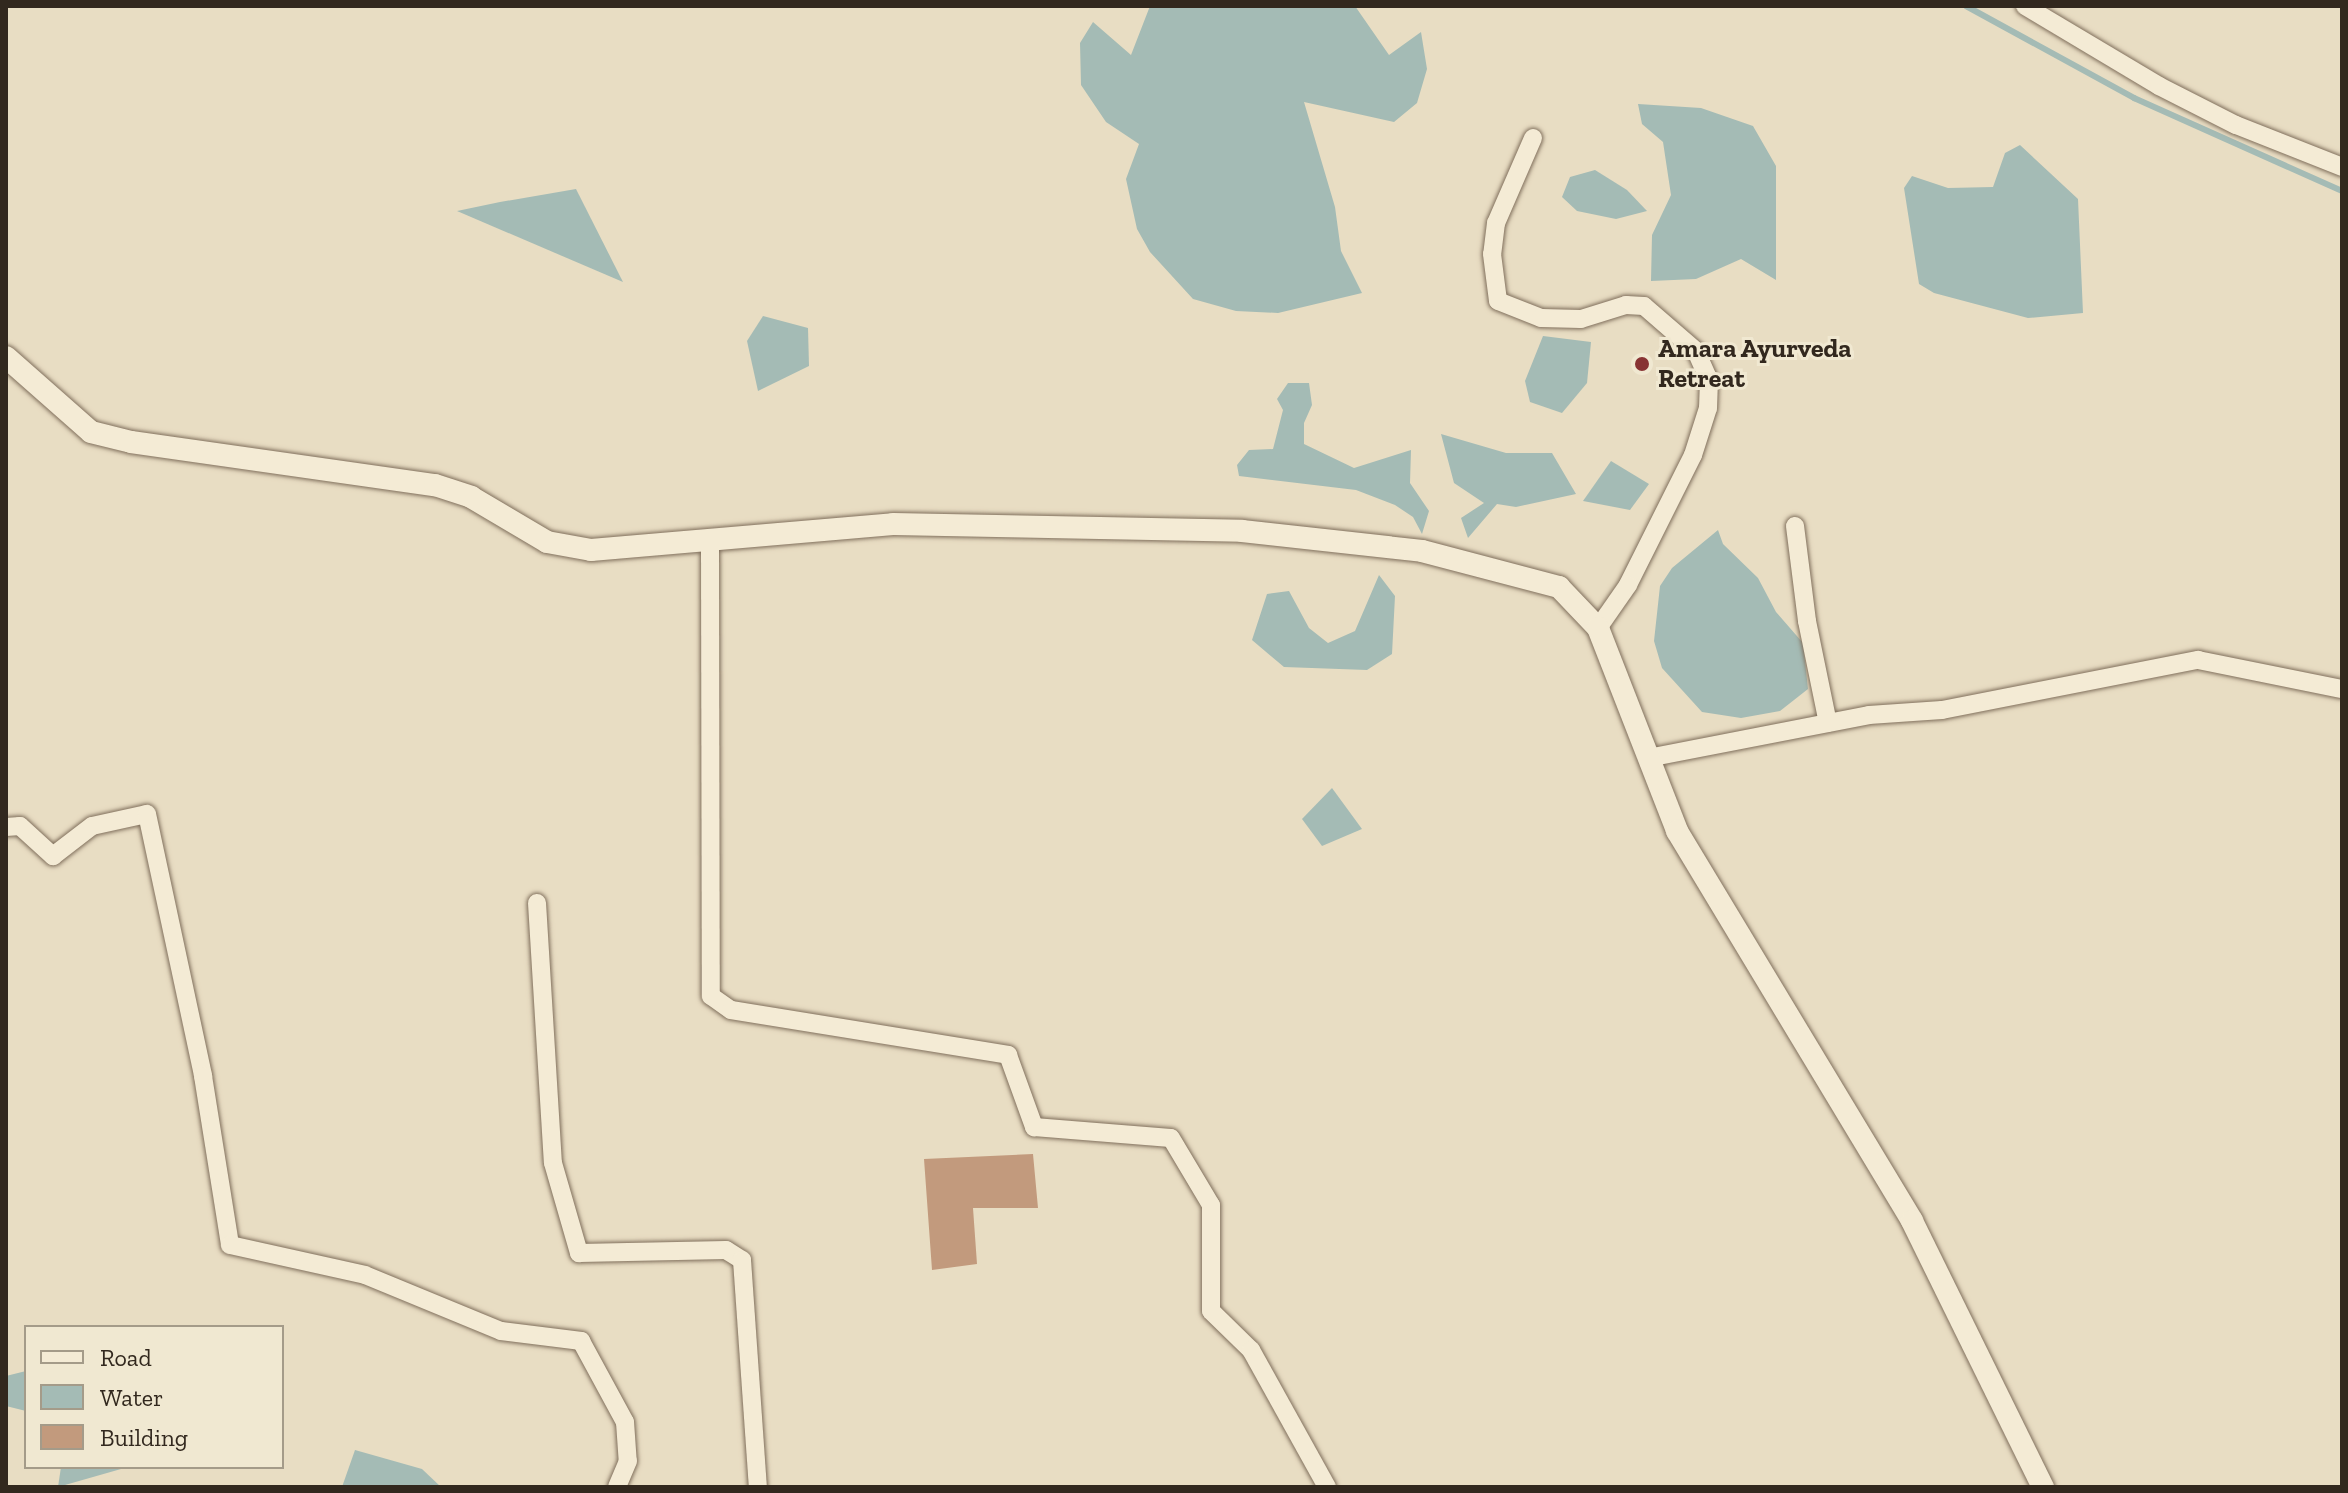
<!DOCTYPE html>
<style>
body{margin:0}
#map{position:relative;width:2348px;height:1493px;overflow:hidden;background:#e8ddc3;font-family:"Zilla Slab",serif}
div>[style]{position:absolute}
.water>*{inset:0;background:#a4bbb5}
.stream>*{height:6px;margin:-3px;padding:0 3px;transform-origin:3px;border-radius:3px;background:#a4bbb5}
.building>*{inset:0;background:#c29a7d}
.roads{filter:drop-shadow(0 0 2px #806f5c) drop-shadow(0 0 2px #806f5c)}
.minor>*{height:18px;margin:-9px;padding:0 9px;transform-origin:9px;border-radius:9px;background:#f4ebd5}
.tertiary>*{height:22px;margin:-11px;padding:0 11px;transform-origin:11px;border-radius:11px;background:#f4ebd5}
.dots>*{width:22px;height:22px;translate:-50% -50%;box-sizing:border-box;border:4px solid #f0e8d1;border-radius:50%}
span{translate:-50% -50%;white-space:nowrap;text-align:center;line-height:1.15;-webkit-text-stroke:6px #f0e8d1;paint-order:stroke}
.poi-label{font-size:26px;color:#32281e;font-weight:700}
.left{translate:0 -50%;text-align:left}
.frame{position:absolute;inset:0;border:8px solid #32281e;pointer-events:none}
.legend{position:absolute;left:24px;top:1325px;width:260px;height:144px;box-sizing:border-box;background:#f0e8d1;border:2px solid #a49b89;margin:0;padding:10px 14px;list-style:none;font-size:24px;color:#32281e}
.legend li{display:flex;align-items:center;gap:16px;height:40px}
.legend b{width:40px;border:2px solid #a49b89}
</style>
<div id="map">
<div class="water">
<div style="clip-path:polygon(1150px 6px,1355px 6px,1389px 55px,1421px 32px,1427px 69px,1417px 103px,1394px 122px,1304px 102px,1335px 207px,1341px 251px,1362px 293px,1278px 313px,1236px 311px,1193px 299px,1150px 252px,1137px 229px,1126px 179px,1139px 144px,1106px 122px,1081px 85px,1080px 43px,1093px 22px,1131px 55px)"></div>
<div style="clip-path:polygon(1638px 104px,1701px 108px,1753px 126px,1776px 166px,1776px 280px,1741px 259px,1696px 279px,1651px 281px,1652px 235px,1671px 195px,1663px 142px,1642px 124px)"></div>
<div style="clip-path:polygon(2020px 145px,2078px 199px,2083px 313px,2028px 318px,1934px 293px,1919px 284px,1904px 188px,1912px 176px,1948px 188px,1993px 187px,2005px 153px)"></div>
<div style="clip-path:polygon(1595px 170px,1627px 190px,1647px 211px,1616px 219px,1577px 211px,1562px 197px,1570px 177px)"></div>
<div style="clip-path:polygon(576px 189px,623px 282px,457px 211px,500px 202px)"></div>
<div style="clip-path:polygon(763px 316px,808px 328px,809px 366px,758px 391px,747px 341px)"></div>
<div style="clip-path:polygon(1543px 336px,1591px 342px,1587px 383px,1562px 413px,1530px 402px,1525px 381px)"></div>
<div style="clip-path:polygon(1288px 383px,1309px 383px,1312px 405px,1304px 423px,1304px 444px,1354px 468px,1411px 450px,1410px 483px,1429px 511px,1422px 534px,1413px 517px,1395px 505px,1356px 490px,1239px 476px,1237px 465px,1249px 450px,1273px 449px,1283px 410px,1277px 399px)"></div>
<div style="clip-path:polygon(1441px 434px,1506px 453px,1552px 453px,1576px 494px,1516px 507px,1497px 504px,1468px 538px,1461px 518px,1484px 503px,1454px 483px)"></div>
<div style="clip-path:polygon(1611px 461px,1649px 484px,1630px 510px,1583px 501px)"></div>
<div style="clip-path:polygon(1718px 530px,1723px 544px,1758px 578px,1776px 612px,1803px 643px,1808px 689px,1780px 711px,1741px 718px,1702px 712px,1662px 668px,1654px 641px,1660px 586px,1672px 568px)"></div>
<div style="clip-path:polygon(1379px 575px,1395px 596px,1392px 654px,1367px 670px,1284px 667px,1252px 640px,1267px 594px,1289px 591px,1309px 628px,1328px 643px,1355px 631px)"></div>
<div style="clip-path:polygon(1332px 788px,1362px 829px,1322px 846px,1302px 819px)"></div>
<div style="clip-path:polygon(26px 1371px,26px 1411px,6px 1406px,6px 1376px)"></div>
<div style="clip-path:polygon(355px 1450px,422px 1469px,441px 1487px,342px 1487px)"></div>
<div style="clip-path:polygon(61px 1467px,128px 1467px,58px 1487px)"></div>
</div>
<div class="stream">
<div style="left:1966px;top:6px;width:192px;rotate:28.7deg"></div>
<div style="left:2134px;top:98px;width:228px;rotate:24.1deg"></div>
</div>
<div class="building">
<div style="clip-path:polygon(1033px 1154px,1038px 1208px,973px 1208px,977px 1264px,932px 1270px,924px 1159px)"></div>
</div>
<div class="roads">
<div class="minor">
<div style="left:2025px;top:6px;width:156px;rotate:30.8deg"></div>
<div style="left:2159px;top:86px;width:86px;rotate:26.9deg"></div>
<div style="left:2236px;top:125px;width:114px;rotate:21.6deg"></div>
<div style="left:1533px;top:138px;width:93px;rotate:113.5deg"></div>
<div style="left:1496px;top:223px;width:31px;rotate:97deg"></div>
<div style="left:1492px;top:254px;width:47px;rotate:82.7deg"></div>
<div style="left:1498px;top:301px;width:46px;rotate:21.6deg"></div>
<div style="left:1541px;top:318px;width:40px;rotate:1.4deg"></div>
<div style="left:1581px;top:319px;width:47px;rotate:-17.3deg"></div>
<div style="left:1626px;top:305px;width:18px;rotate:3deg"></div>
<div style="left:1644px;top:306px;width:69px;rotate:40.9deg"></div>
<div style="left:1696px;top:351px;width:32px;rotate:66deg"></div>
<div style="left:1709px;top:380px;width:28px;rotate:92deg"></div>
<div style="left:1708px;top:408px;width:49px;rotate:107.7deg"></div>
<div style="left:1693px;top:455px;width:145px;rotate:116.6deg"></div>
<div style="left:1628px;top:585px;width:52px;rotate:124.9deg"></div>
<div style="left:1795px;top:526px;width:96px;rotate:82.8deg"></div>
<div style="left:1807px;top:621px;width:104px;rotate:78.4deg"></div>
<div style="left:710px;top:542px;width:454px;rotate:89.9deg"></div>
<div style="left:711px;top:996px;width:24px;rotate:35deg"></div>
<div style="left:731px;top:1010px;width:281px;rotate:9.2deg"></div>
<div style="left:1008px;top:1055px;width:77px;rotate:70.1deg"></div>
<div style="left:1034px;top:1127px;width:137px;rotate:4.6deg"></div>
<div style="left:1171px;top:1138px;width:78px;rotate:59.2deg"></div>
<div style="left:1211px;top:1205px;width:106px;rotate:90deg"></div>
<div style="left:1211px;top:1311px;width:56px;rotate:44.3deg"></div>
<div style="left:1251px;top:1350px;width:157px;rotate:61deg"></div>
<div style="left:1648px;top:758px;width:225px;rotate:-11deg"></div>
<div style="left:1869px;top:715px;width:73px;rotate:-3.9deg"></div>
<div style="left:1942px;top:710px;width:261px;rotate:-11.1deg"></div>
<div style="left:2198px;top:660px;width:147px;rotate:11.4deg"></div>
<div style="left:6px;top:827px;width:14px;rotate:-4deg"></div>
<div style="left:20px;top:826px;width:45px;rotate:42.3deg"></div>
<div style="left:53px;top:856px;width:49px;rotate:-37.6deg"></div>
<div style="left:92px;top:826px;width:56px;rotate:-12.3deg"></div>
<div style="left:147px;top:814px;width:268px;rotate:77.9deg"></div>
<div style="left:203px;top:1076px;width:171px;rotate:80.9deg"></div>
<div style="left:230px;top:1245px;width:138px;rotate:12.5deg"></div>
<div style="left:365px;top:1275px;width:147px;rotate:22.4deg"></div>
<div style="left:501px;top:1331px;width:81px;rotate:7.1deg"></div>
<div style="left:581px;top:1341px;width:92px;rotate:61.5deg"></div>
<div style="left:625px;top:1422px;width:39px;rotate:86deg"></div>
<div style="left:628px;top:1461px;width:28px;rotate:113deg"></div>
<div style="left:537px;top:903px;width:260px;rotate:86.5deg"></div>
<div style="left:553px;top:1163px;width:94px;rotate:73.9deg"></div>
<div style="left:579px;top:1253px;width:147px;rotate:-1.2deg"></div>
<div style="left:726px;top:1250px;width:19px;rotate:32deg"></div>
<div style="left:742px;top:1260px;width:228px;rotate:86deg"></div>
</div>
<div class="tertiary">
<div style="left:6px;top:357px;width:113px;rotate:41.4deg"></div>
<div style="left:91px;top:432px;width:41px;rotate:14deg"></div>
<div style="left:131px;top:442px;width:307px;rotate:8.1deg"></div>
<div style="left:435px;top:485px;width:38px;rotate:18deg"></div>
<div style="left:471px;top:497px;width:88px;rotate:30.6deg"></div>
<div style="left:547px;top:542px;width:45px;rotate:10.3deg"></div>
<div style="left:591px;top:550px;width:303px;rotate:-4.9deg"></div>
<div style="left:893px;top:524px;width:349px;rotate:1.1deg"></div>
<div style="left:1242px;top:531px;width:181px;rotate:6.3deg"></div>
<div style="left:1422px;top:551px;width:142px;rotate:14.7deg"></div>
<div style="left:1559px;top:587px;width:57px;rotate:46.4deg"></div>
<div style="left:1598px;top:628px;width:218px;rotate:68.7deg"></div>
<div style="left:1677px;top:831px;width:455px;rotate:58.9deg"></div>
<div style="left:1912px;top:1221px;width:297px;rotate:63.8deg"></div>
</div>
</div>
<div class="dots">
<div style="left:1642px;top:364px;background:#833"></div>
</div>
<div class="poi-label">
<span class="left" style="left:1658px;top:364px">Amara Ayurveda<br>Retreat</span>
</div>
<div class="frame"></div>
<ul class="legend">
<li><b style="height:10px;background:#f4ebd5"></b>Road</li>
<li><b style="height:22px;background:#a4bbb5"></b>Water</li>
<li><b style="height:22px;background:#c29a7d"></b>Building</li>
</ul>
</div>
